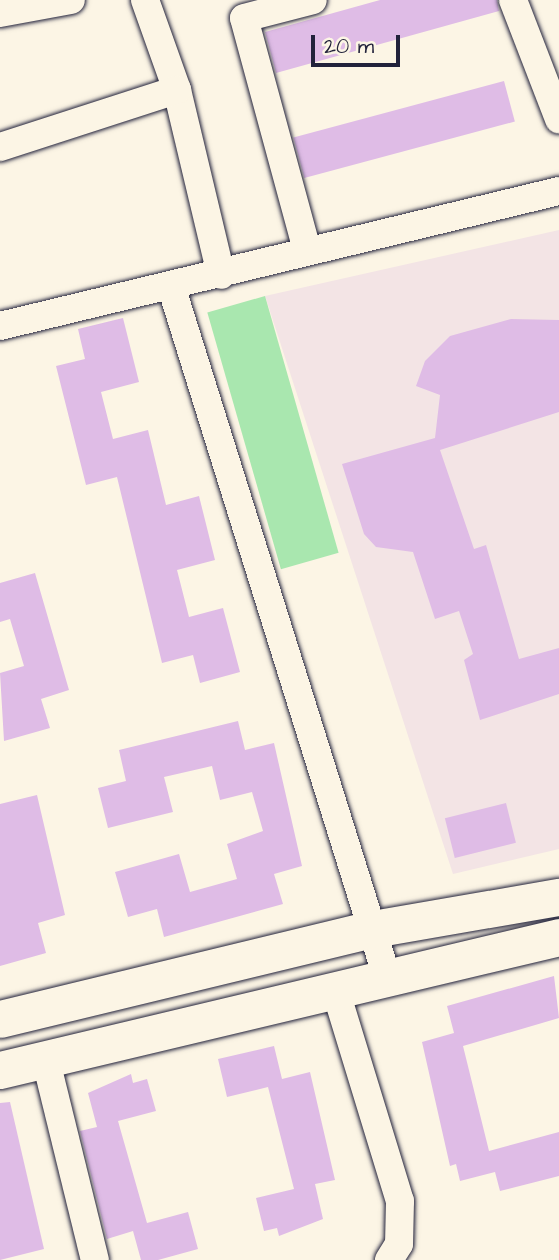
<!DOCTYPE html>
<style>
body{margin:0}
#map{position:relative;width:559px;height:1260px;overflow:hidden;background:#fcf5e5;font-family:"Architects Daughter",sans-serif}
div>[style]{position:absolute}
.built>*{inset:0;background:#f3e4e5}
.green>*{inset:0;background:#a9e7af;transform-origin:0 0}
.building>*{inset:0;background:#dfbce6;transform-origin:0 0}
.roads{filter:drop-shadow(0 0 2px #22223b) drop-shadow(0 0 2px #22223b)}
.minor>*{height:28px;margin:-14px;padding:0 14px;transform-origin:14px;border-radius:14px;background:#fcf5e5}
.tertiary>*{height:37px;margin:-18.5px;padding:0 18.5px;transform-origin:18.5px;border-radius:18.5px;background:#fcf5e5}
span{translate:-50% -50%;white-space:nowrap;text-align:center;line-height:1.15;-webkit-text-stroke:7px #fcf5e5;paint-order:stroke}
.scale{position:absolute;left:311px;top:35px;width:89px;height:32px;box-sizing:border-box;border:4px solid #22223b;border-top:0;padding-left:9px;font-size:21px;line-height:24px;white-space:nowrap;color:#22223b;-webkit-text-stroke:5px #fcf5e5;paint-order:stroke}
</style>
<div id="map">
<div class="built">
<div style="clip-path:polygon(559px 230px,559px 849px,453px 874px,265px 296px)"></div>
</div>
<div class="green">
<div style="left:265px;top:296px;width:267px;height:60px;rotate:74deg"></div>
</div>
<div class="building">
<div style="clip-path:polygon(380px 0,497px 0,499px 11px,276px 73px,265px 32px)"></div>
<div style="left:504px;top:81px;width:42px;height:218px;rotate:75deg"></div>
<div style="clip-path:polygon(123px 318px,139px 382px,101px 392px,113px 439px,148px 430px,166px 505px,199px 496px,215px 560px,177px 570px,189px 617px,223px 608px,240px 672px,200px 683px,193px 655px,162px 663px,117px 477px,86px 485px,56px 366px,85px 359px,78px 329px)"></div>
<div style="clip-path:polygon(511px 319px,559px 320px,559px 412px,440px 450px,474px 549px,486px 545px,519px 659px,559px 648px,559px 694px,480px 720px,464px 660px,473px 654px,459px 611px,435px 619px,413px 552px,376px 547px,364px 534px,342px 464px,435px 438px,440px 395px,416px 386px,425px 361px,450px 336px)"></div>
<div style="clip-path:polygon(35px 573px,69px 690px,41px 699px,50px 728px,4px 741px,0 673px,24px 666px,10px 619px,0 622px,0 583px)"></div>
<div style="clip-path:polygon(238px 721px,245px 750px,274px 743px,302px 866px,274px 874px,283px 904px,164px 937px,157px 909px,128px 917px,115px 872px,179px 854px,190px 892px,237px 879px,227px 844px,263px 831px,252px 792px,220px 800px,212px 766px,164px 777px,173px 812px,108px 828px,98px 788px,126px 781px,119px 750px)"></div>
<div style="clip-path:polygon(37px 795px,65px 915px,38px 923px,46px 953px,0 966px,0 804px)"></div>
<div style="left:506px;top:803px;width:41px;height:63px;rotate:76deg"></div>
<div style="clip-path:polygon(554px 976px,559px 1018px,463px 1046px,489px 1151px,559px 1132px,559px 1176px,500px 1191px,495px 1172px,460px 1181px,456px 1164px,450px 1166px,422px 1042px,454px 1033px,447px 1006px)"></div>
<div style="clip-path:polygon(274px 1046px,282px 1079px,310px 1072px,335px 1180px,315px 1184px,323px 1219px,279px 1236px,277px 1228px,264px 1231px,256px 1198px,294px 1189px,268px 1087px,227px 1097px,218px 1059px)"></div>
<div style="clip-path:polygon(131px 1074px,133px 1083px,147px 1079px,156px 1111px,118px 1121px,147px 1223px,188px 1212px,198px 1249px,158px 1260px,141px 1260px,133px 1231px,107px 1239px,80px 1131px,97px 1127px,88px 1093px)"></div>
<div style="clip-path:polygon(10px 1102px,44px 1249px,0 1260px,0 1103px)"></div>
</div>
<div class="roads">
<div class="minor">
<div style="left:145px;top:0;width:96px;rotate:70.4deg"></div>
<div style="left:177px;top:90px;width:190px;rotate:76.6deg"></div>
<div style="left:513px;top:0;width:128px;rotate:68.9deg"></div>
<div style="left:0;top:13px;width:72px;rotate:-10.4deg"></div>
<div style="left:0;top:147px;width:186px;rotate:-17.9deg"></div>
<div style="left:307px;top:250px;width:240px;rotate:-105.2deg"></div>
<div style="left:244px;top:18px;width:71px;rotate:-14.6deg"></div>
<div style="left:172px;top:289px;width:721px;rotate:72.65deg"></div>
<div style="left:0;top:326px;width:575px;rotate:-13.58deg"></div>
<div style="left:336px;top:992px;width:219px;rotate:73deg"></div>
<div style="left:400px;top:1201px;width:43px;rotate:91.3deg"></div>
<div style="left:399px;top:1244px;width:19px;rotate:122deg"></div>
<div style="left:46px;top:1061px;width:205px;rotate:76.2deg"></div>
</div>
<div class="tertiary">
<div style="left:0;top:1019px;width:378px;rotate:-13.6deg"></div>
<div style="left:367px;top:930px;width:195px;rotate:-9.8deg"></div>
<div style="left:0;top:1070px;width:575px;rotate:-13.38deg"></div>
</div>
</div>
<div class="scale">20 m</div>
</div>
